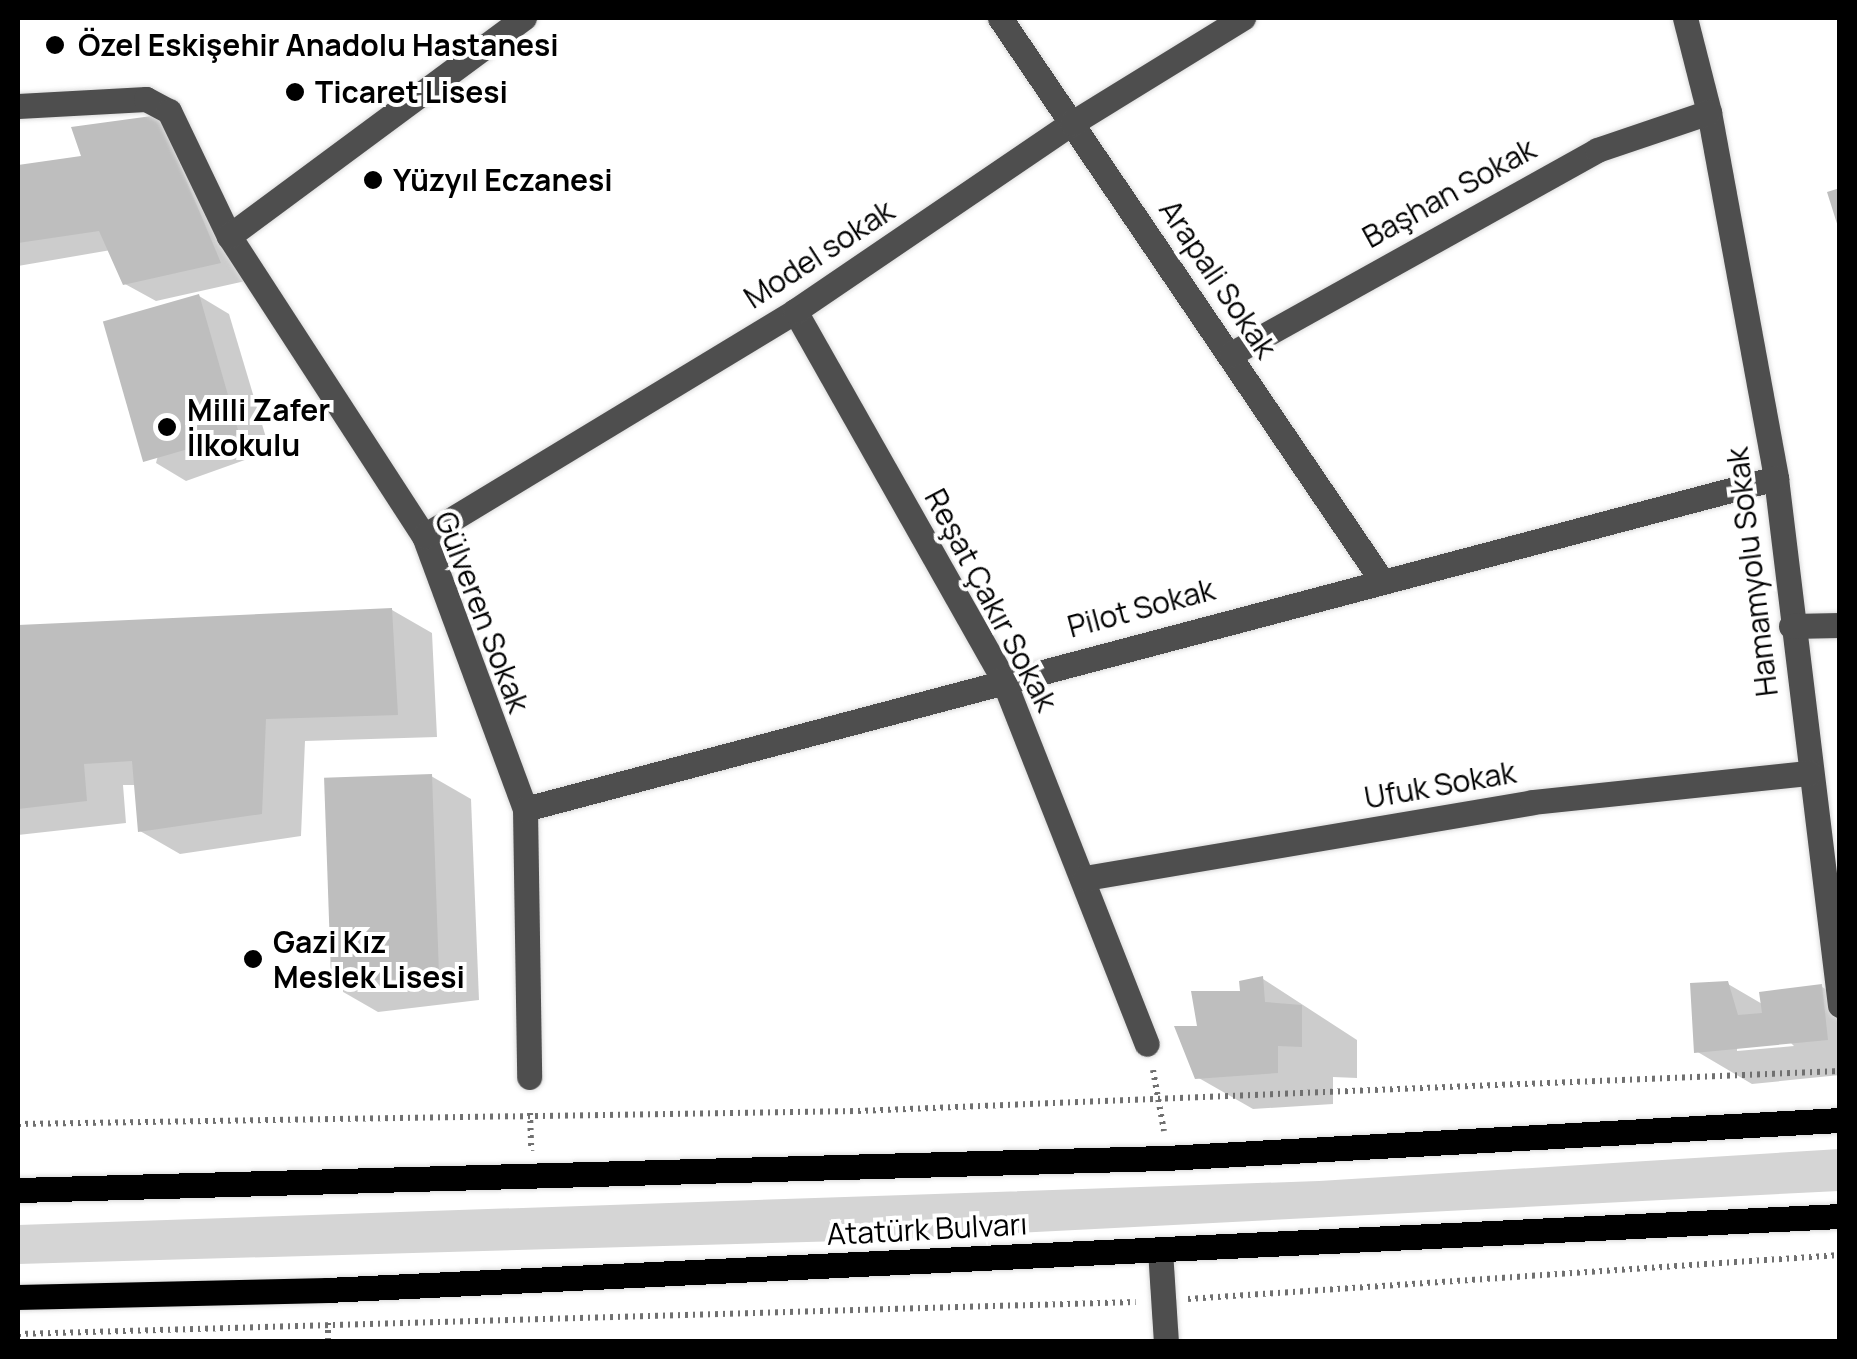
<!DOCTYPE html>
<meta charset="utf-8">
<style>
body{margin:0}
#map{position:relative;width:1857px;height:1359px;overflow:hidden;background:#fff;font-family:Manrope,sans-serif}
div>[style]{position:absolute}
.green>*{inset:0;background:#d5d5d5}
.shadow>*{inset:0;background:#0003}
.building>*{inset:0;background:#bebebe;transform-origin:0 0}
.path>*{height:6px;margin-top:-3px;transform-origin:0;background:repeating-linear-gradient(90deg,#707070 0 2.5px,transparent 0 7.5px)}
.roads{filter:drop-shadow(0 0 2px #dbdbdb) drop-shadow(0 0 2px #dbdbdb)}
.minor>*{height:25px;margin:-12.5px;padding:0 12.5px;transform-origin:12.5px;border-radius:12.5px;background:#4e4e4e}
.major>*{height:25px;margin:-12.5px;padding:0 12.5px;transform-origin:12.5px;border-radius:12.5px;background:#000}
.dots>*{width:28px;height:28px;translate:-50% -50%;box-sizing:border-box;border:5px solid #fff;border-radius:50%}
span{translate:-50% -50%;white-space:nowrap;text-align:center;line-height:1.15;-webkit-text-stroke:8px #fff;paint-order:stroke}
.poi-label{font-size:30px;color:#000;font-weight:700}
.left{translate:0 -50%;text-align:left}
.street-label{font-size:30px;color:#000}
.frame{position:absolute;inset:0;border:20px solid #000;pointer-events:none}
</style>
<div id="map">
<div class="green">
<div style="clip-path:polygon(1840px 1149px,1839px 1191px,879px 1240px,18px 1264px,18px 1225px,1319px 1181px)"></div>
</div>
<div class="shadow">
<div style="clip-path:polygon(158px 117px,250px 280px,156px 301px,125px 284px,111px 250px,18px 266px,18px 168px,84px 158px)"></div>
<div style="clip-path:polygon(199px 296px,229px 314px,270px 451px,186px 481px,156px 463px)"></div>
<div style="clip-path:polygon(392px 610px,432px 633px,437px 737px,305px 741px,301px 836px,180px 854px,140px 831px,136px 785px,123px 785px,126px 823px,18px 835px,18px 628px)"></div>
<div style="clip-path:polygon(431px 776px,471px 799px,479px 1000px,378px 1012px,338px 989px)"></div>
<div style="clip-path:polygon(1263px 979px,1357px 1040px,1357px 1078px,1333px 1077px,1333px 1104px,1253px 1109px,1197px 1077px,1200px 1029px)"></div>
<div style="clip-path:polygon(evenodd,1728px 984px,1764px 1005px,1822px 987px,1840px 997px,1840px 1075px,1752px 1084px,1696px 1051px,1728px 984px,1789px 1041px,1794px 1046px,1737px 1051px,1737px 1046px,1789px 1041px)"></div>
</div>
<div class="building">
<div style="clip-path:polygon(159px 115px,221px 263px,123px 285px,99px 231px,18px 243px,18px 165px,81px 156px,71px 127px)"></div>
<div style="clip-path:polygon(1840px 188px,1840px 230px,1839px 230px,1827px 192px)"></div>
<div style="left:199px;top:294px;width:146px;height:100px;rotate:74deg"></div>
<div style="clip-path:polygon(392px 608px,398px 715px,266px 719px,262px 814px,138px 832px,132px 761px,84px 764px,87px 801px,18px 809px,18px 625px)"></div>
<div style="left:432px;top:774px;width:204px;height:108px;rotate:88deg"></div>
<div style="clip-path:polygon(1263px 976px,1265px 1002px,1302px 1005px,1302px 1047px,1278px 1046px,1278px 1073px,1195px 1079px,1174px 1026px,1197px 1026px,1191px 991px,1240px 991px,1239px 981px)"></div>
<div style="clip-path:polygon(1728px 981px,1738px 1015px,1762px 1013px,1759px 992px,1822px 984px,1828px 1040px,1694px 1053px,1690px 983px)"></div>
</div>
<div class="path">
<div style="left:1153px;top:1070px;width:62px;rotate:79.8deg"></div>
<div style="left:530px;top:1113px;width:38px;rotate:88deg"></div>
<div style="left:18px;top:1124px;width:840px;rotate:-0.89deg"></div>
<div style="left:858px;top:1111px;width:983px;rotate:-2.33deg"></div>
<div style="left:1188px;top:1299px;width:653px;rotate:-3.86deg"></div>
<div style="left:328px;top:1323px;width:19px;rotate:90deg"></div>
<div style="left:18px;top:1334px;width:1118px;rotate:-1.64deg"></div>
</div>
<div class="roads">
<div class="minor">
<div style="left:1000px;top:18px;width:677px;rotate:55.84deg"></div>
<div style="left:1685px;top:18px;width:97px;rotate:75.7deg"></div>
<div style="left:1709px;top:112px;width:372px;rotate:79.6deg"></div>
<div style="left:1776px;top:478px;width:531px;rotate:83.08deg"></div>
<div style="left:18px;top:106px;width:128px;rotate:-3.1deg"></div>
<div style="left:146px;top:99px;width:26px;rotate:28deg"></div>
<div style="left:169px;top:111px;width:139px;rotate:64.4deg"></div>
<div style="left:229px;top:236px;width:358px;rotate:57deg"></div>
<div style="left:424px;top:536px;width:291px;rotate:69.7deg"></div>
<div style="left:525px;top:809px;width:268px;rotate:89.1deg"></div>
<div style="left:229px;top:236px;width:367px;rotate:-36.5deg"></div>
<div style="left:795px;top:311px;width:423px;rotate:60.5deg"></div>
<div style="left:1003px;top:679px;width:392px;rotate:68.5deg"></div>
<div style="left:1231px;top:354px;width:419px;rotate:-29.1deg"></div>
<div style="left:1597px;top:150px;width:118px;rotate:-18.7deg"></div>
<div style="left:424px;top:536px;width:434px;rotate:-31.2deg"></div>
<div style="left:795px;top:311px;width:335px;rotate:-34.2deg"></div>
<div style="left:1072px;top:123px;width:201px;rotate:-31.6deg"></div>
<div style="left:1791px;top:626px;width:49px;rotate:-1.2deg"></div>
<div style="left:525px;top:809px;width:1294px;rotate:-14.82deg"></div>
<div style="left:1085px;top:878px;width:453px;rotate:-9.6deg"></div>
<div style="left:1532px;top:802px;width:279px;rotate:-6deg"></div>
<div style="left:1160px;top:1250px;width:92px;rotate:86.3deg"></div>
</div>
<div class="major">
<div style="left:18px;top:1190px;width:1148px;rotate:-1.6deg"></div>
<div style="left:1166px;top:1158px;width:675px;rotate:-3.23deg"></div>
<div style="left:18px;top:1297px;width:309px;rotate:-1.3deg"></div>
<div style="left:327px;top:1290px;width:1515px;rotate:-2.8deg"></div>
</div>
</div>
<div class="dots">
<div style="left:55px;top:45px;background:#000"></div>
<div style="left:295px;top:92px;background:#000"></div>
<div style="left:373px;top:180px;background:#000"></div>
<div style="left:167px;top:427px;background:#000"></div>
<div style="left:253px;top:959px;background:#000"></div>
</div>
<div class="poi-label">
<span class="left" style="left:78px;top:45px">Özel Eskişehir Anadolu Hastanesi</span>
<span class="left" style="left:315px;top:92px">Ticaret Lisesi</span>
<span class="left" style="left:393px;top:180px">Yüzyıl Eczanesi</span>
<span class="left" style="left:187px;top:427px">Milli Zafer<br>İlkokulu</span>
<span class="left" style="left:273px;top:959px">Gazi Kız<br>Meslek Lisesi</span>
</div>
<div class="street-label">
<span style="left:1449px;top:193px;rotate:-29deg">Başhan Sokak</span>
<span style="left:819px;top:254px;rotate:-33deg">Model sokak</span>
<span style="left:1218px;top:279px;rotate:56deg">Arapali Sokak</span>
<span style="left:1752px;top:572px;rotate:-97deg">Hamamyolu Sokak</span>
<span style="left:991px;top:600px;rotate:62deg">Reşat Çakır Sokak</span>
<span style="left:1141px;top:608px;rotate:-15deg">Pilot Sokak</span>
<span style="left:482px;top:612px;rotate:69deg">Gülveren Sokak</span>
<span style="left:1440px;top:785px;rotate:-10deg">Ufuk Sokak</span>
<span style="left:927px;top:1229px;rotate:-3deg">Atatürk Bulvarı</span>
</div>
<div class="frame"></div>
</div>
